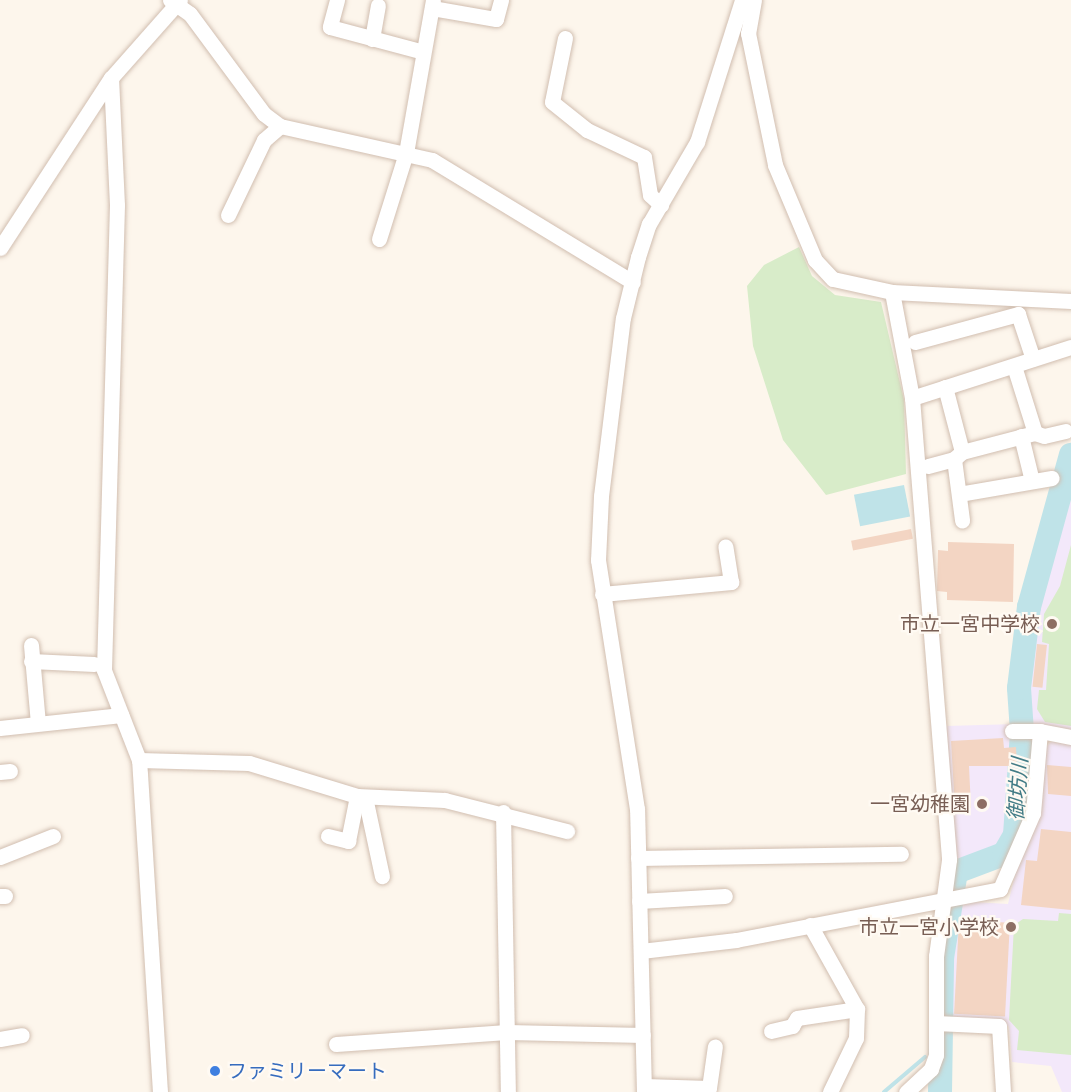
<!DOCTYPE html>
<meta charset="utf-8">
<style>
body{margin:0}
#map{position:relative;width:1071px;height:1092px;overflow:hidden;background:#fdf6ec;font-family:"Public Sans","Noto Sans JP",sans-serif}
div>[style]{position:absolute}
.education>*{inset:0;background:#f3e8fa}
.green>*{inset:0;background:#d8ecc9}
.water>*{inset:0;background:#bfe3e8;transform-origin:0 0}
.stream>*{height:4px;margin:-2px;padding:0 2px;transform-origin:2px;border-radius:2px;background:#bfe3e8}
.river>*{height:24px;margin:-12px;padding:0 12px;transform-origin:12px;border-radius:12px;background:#bfe3e8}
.building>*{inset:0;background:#f3d5c3;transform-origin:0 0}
.roads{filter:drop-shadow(0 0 2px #d1beb0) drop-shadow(0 0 2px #d1beb0)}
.minor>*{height:15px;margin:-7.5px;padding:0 7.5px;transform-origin:7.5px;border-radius:7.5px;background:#fff}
.dots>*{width:16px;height:16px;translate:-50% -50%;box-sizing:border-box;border:3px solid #fffaf3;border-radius:50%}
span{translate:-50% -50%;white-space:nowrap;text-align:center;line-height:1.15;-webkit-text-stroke:4.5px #fffaf3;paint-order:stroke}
.education-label{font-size:20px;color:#785e54}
.right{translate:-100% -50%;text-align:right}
.shop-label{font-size:20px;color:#366cbe}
.left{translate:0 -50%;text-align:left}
.water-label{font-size:21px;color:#437c86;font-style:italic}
</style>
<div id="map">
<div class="education">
<div style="clip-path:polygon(1071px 490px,1071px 731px,1033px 724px,1028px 693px,1035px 604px)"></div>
<div style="clip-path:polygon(1017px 724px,1019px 773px,1005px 848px,957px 864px,946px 779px,946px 726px)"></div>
<div style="clip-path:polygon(1053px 740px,1071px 743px,1071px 1092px,1062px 1092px,1051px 1066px,1012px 1062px,1009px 1027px,1003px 1022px,948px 1019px,946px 949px,956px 901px,1008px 904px,1045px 748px)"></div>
</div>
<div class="green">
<div style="clip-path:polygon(799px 247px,812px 276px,835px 295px,881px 302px,904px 400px,906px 474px,826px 495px,783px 440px,753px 346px,747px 286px,764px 265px)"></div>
<div style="clip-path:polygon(1071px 545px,1071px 726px,1045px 722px,1037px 709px,1039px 690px,1046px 690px,1049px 644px,1042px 642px,1044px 614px,1060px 586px)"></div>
<div style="clip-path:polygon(1059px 913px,1071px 914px,1071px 1055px,1017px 1050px,1019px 1031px,1009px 1020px,1014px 925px,1023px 919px,1058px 921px)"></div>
</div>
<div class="water">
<div style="left:904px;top:485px;width:32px;height:51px;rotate:79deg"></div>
</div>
<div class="stream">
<div style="left:884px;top:1092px;width:54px;rotate:-40.5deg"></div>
</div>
<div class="river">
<div style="left:940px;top:1092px;width:134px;rotate:-89.1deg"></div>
<div style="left:942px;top:958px;width:87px;rotate:-80.8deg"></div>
<div style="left:956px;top:872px;width:51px;rotate:-20.6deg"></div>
<div style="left:1004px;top:854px;width:22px;rotate:-60deg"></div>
<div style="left:1015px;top:835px;width:103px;rotate:-86.1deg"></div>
<div style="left:1022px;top:732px;width:44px;rotate:-93.9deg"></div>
<div style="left:1019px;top:688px;width:82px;rotate:-83deg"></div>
<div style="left:1029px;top:607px;width:158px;rotate:-74.6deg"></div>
</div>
<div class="building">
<div style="left:911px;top:529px;width:10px;height:61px;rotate:79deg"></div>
<div style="clip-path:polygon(948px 542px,1014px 544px,1013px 602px,947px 600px,947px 592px,937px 591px,938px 550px,948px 551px)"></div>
<div style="left:1037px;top:644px;width:10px;height:43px;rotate:6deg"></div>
<div style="clip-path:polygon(1003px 738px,1004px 748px,1016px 747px,1017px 766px,969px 766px,971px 808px,955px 809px,951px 741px)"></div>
<div style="clip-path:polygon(1047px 765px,1071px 767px,1071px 796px,1048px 794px)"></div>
<div style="clip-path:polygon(1041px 829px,1071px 832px,1071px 910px,1021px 905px,1026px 860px,1037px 861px)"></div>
<div style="left:959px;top:920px;width:51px;height:94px;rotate:3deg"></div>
</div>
<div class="roads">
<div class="minor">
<div style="left:170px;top:0;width:24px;rotate:35deg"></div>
<div style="left:190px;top:14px;width:124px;rotate:53.5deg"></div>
<div style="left:264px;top:114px;width:20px;rotate:37deg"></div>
<div style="left:280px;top:126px;width:156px;rotate:12.6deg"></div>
<div style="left:432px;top:160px;width:235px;rotate:31.3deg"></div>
<div style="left:337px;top:0;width:28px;rotate:105deg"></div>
<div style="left:330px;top:27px;width:96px;rotate:15deg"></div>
<div style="left:754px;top:0;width:34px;rotate:100deg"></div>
<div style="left:748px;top:33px;width:135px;rotate:78.4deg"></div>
<div style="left:775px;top:165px;width:103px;rotate:67.2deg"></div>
<div style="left:815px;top:260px;width:26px;rotate:47deg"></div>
<div style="left:833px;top:279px;width:60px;rotate:12.4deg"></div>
<div style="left:892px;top:292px;width:179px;rotate:2.9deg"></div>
<div style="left:432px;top:8px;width:65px;rotate:9.8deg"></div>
<div style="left:496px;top:19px;width:20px;rotate:-75deg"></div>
<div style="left:565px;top:38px;width:65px;rotate:101.5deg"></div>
<div style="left:552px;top:102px;width:45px;rotate:38.7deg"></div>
<div style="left:587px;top:130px;width:63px;rotate:25.3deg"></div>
<div style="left:644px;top:157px;width:38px;rotate:81deg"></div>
<div style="left:650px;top:195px;width:15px;rotate:42deg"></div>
<div style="left:372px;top:39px;width:34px;rotate:-80deg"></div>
<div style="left:228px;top:215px;width:83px;rotate:-64.4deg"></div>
<div style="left:264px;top:140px;width:21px;rotate:-41deg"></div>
<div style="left:379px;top:239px;width:90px;rotate:-72.6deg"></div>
<div style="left:406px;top:153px;width:155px;rotate:-80deg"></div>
<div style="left:0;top:248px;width:203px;rotate:-56.9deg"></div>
<div style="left:892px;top:292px;width:108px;rotate:79.3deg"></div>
<div style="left:912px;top:398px;width:463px;rotate:85.4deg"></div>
<div style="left:949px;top:860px;width:97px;rotate:97.7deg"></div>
<div style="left:936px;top:956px;width:99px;rotate:90deg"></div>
<div style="left:936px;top:1055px;width:15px;rotate:110deg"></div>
<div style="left:931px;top:1069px;width:34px;rotate:137deg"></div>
<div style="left:915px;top:342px;width:107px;rotate:-15.2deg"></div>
<div style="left:1018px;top:314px;width:47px;rotate:71.6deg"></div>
<div style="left:945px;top:387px;width:67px;rotate:75.3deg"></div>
<div style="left:962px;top:452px;width:75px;rotate:-14.6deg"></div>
<div style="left:1035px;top:433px;width:70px;rotate:-107.4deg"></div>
<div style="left:912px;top:398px;width:167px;rotate:-17.8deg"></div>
<div style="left:1035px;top:433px;width:9px;rotate:18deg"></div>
<div style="left:1044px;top:436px;width:22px;rotate:-13deg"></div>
<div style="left:1021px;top:436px;width:42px;rotate:76.3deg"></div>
<div style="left:962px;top:452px;width:11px;rotate:139deg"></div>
<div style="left:954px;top:459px;width:62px;rotate:82.5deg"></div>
<div style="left:928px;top:466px;width:27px;rotate:-15deg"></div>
<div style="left:959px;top:494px;width:94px;rotate:-9.8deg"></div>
<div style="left:602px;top:594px;width:130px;rotate:-5.3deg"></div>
<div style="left:731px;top:582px;width:36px;rotate:-99deg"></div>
<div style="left:31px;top:645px;width:78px;rotate:84.9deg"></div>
<div style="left:31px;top:661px;width:63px;rotate:2.7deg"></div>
<div style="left:0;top:728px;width:122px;rotate:-6.1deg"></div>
<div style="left:1012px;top:731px;width:28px"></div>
<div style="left:139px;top:760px;width:110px;rotate:1.6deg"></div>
<div style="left:249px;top:763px;width:113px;rotate:17deg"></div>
<div style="left:357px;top:796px;width:88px;rotate:2.6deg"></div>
<div style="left:445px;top:800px;width:126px;rotate:14.3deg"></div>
<div style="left:0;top:772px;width:10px;rotate:-6deg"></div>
<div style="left:365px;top:797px;width:81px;rotate:77.9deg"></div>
<div style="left:503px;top:812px;width:280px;rotate:89deg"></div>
<div style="left:328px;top:836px;width:21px;rotate:14deg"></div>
<div style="left:348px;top:841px;width:46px;rotate:-78.7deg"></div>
<div style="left:0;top:857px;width:57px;rotate:-21.6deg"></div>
<div style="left:638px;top:858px;width:263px;rotate:-0.9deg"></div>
<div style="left:0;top:896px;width:5px"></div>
<div style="left:639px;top:901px;width:86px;rotate:-3.3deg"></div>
<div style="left:810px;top:925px;width:96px;rotate:60.8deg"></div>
<div style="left:857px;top:1009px;width:29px;rotate:92deg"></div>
<div style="left:856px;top:1038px;width:60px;rotate:115.7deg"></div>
<div style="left:641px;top:951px;width:96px;rotate:-6.6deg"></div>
<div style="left:736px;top:940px;width:269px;rotate:-10.9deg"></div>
<div style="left:1000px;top:889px;width:83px;rotate:-66.5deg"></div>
<div style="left:1033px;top:813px;width:82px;rotate:-85.1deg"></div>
<div style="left:1040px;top:731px;width:32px;rotate:11deg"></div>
<div style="left:936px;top:1023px;width:63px;rotate:2.7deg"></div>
<div style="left:999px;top:1026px;width:66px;rotate:86.5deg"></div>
<div style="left:771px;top:1031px;width:22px;rotate:-13deg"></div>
<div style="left:792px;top:1026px;width:9px;rotate:-58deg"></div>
<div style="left:797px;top:1018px;width:61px;rotate:-8.5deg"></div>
<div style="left:0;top:1039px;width:22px;rotate:-10deg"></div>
<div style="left:336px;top:1044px;width:171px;rotate:-4deg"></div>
<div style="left:507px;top:1032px;width:136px;rotate:1.3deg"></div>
<div style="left:644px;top:1086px;width:65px;rotate:1.8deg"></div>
<div style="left:709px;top:1088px;width:42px;rotate:-81.9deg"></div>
<div style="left:160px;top:1092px;width:333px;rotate:-93.6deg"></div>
<div style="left:139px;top:760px;width:97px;rotate:-111.3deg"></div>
<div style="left:104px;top:670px;width:465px;rotate:-88.4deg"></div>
<div style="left:117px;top:205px;width:127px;rotate:-92.7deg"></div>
<div style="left:111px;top:78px;width:104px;rotate:-48.5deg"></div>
<div style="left:644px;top:1092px;width:283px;rotate:-91.4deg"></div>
<div style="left:637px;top:809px;width:252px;rotate:-98.9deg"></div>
<div style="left:598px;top:560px;width:64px;rotate:-87.3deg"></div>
<div style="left:601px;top:496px;width:179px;rotate:-83deg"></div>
<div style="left:623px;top:318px;width:63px;rotate:-76.2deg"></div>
<div style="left:638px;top:257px;width:35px;rotate:-72deg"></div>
<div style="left:649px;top:224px;width:95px;rotate:-59.7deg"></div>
<div style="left:697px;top:142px;width:149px;rotate:-72.4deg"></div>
</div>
</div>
<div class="dots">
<div style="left:1052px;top:624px;background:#8d6e63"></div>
<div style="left:982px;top:804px;background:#8d6e63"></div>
<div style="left:1011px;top:927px;background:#8d6e63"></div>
<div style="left:215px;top:1071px;background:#3f7fe0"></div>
</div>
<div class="education-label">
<span class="right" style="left:1040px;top:624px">市立一宮中学校</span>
<span class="right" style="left:970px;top:804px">一宮幼稚園</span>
<span class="right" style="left:999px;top:927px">市立一宮小学校</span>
</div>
<div class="shop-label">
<span class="left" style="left:227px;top:1071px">ファミリーマート</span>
</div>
<div class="water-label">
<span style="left:1018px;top:789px;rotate:-86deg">御坊川</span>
</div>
</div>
